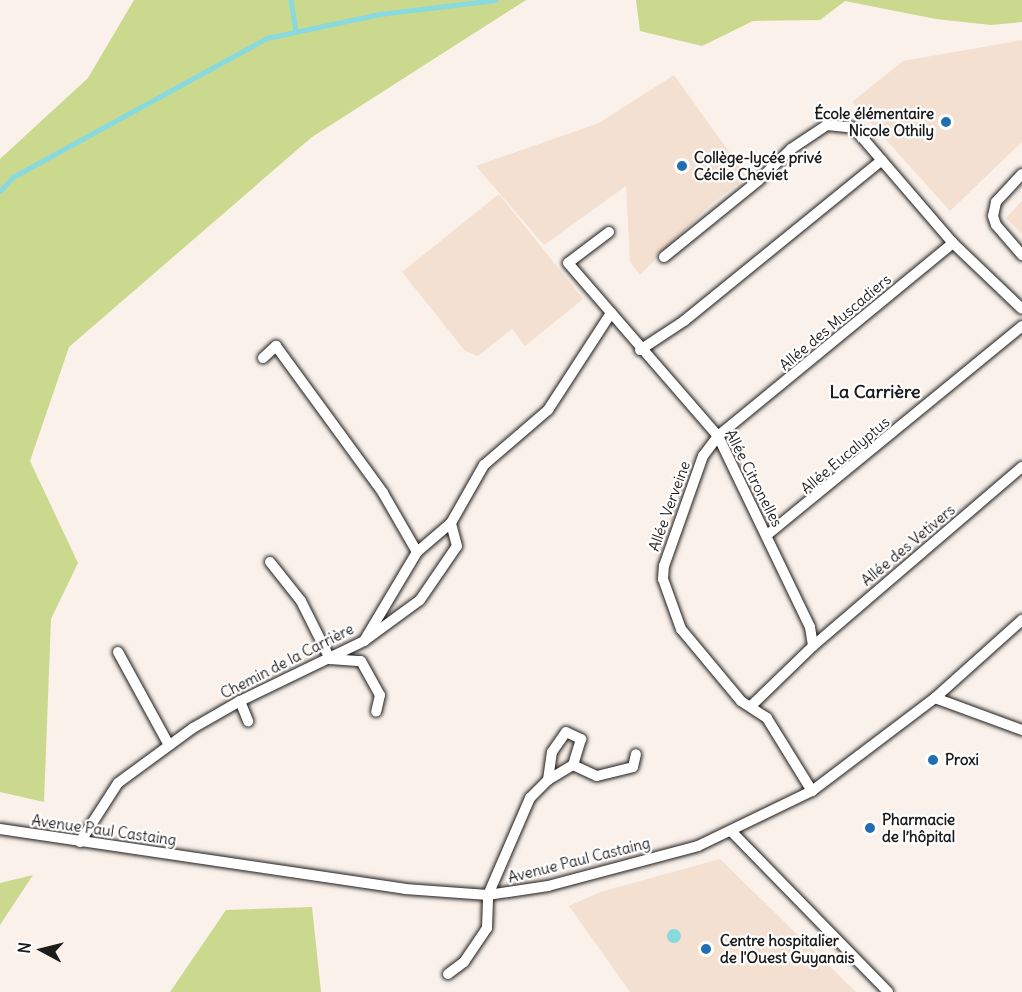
<!DOCTYPE html>
<meta charset="utf-8">
<style>
body{margin:0}
#map{position:relative;width:1022px;height:992px;overflow:hidden;background:#faf1ea;font-family:Delius,sans-serif}
div>[style]{position:absolute}
.built>*{inset:0;background:#f4e0d1}
.green>*{inset:0;background:#cad98d}
.water>*{inset:0;background:#88dade}
.round{border-radius:50%}
.stream>*{height:4.5px;margin:-2.25px;padding:0 2.25px;transform-origin:2.25px;border-radius:2.25px;background:#88dade}
.roads{filter:drop-shadow(0 0 2px #1c1c1c) drop-shadow(0 0 2px #1c1c1c)}
.minor>*{height:10px;margin:-5px;padding:0 5px;transform-origin:5px;border-radius:5px;background:#fff}
.dots>*{width:16px;height:16px;translate:-50% -50%;box-sizing:border-box;border:3px solid #fff;border-radius:50%}
span{translate:-50% -50%;white-space:nowrap;text-align:center;line-height:1.15;-webkit-text-stroke:4.5px #fff;paint-order:stroke}
.poi-label{font-size:15px;color:#1c1c1c;font-weight:700}
.right{translate:-100% -50%;text-align:right}
.left{translate:0 -50%;text-align:left}
.street-label{font-size:15px;color:#1c1c1c}
.quarter-label{font-size:18px;color:#1c1c1c;font-weight:700}
.north{position:absolute;left:12px;top:920px;width:60px;height:60px;-webkit-text-stroke:4px #fff;paint-order:stroke;rotate:277deg;font-size:16px;font-weight:700;line-height:24px;text-align:center;color:#1c1c1c}
.north::after{content:'';display:block;margin:auto;width:21px;height:27px;background:#1c1c1c;clip-path:polygon(50% 0,100% 100%,50% 72%,0 100%)}
</style>
<div id="map">
<div class="built">
<div style="clip-path:polygon(1022px 40px,1022px 142px,950px 211px,852px 102px,903px 61px)"></div>
<div style="clip-path:polygon(674px 75px,747px 177px,711px 204px,640px 275px,630px 262px,626px 186px,544px 245px,476px 166px,599px 123px)"></div>
<div style="clip-path:polygon(499px 194px,583px 299px,525px 346px,512px 329px,478px 356px,465px 351px,402px 272px)"></div>
<div style="clip-path:polygon(1022px 201px,1022px 234px,1006px 218px)"></div>
<div style="clip-path:polygon(720px 859px,856px 992px,630px 992px,569px 906px,600px 892px)"></div>
</div>
<div class="green">
<div style="clip-path:polygon(134px 0,526px 0,312px 137px,69px 347px,30px 461px,78px 563px,51px 619px,44px 802px,0 792px,0 159px,88px 78px)"></div>
<div style="clip-path:polygon(636px 0,1022px 0,1022px 22px,991px 25px,936px 19px,845px 1px,820px 20px,753px 21px,702px 46px,640px 31px)"></div>
<div style="clip-path:polygon(33px 875px,0 925px,0 883px)"></div>
<div style="clip-path:polygon(312px 907px,321px 992px,170px 992px,226px 910px)"></div>
</div>
<div class="water">
<div class="round" style="left:667px;top:929px;width:14px;height:14px"></div>
</div>
<div class="stream">
<div style="left:291px;top:0;width:32px;rotate:81deg"></div>
<div style="left:0;top:191px;width:19px;rotate:-47deg"></div>
<div style="left:13px;top:177px;width:290px;rotate:-28.7deg"></div>
<div style="left:267px;top:38px;width:116px;rotate:-12deg"></div>
<div style="left:380px;top:14px;width:116px;rotate:-6.9deg"></div>
</div>
<div class="roads">
<div class="minor">
<div style="left:1022px;top:174px;width:38px;rotate:133deg"></div>
<div style="left:996px;top:202px;width:14px;rotate:102deg"></div>
<div style="left:993px;top:216px;width:9px;rotate:72deg"></div>
<div style="left:996px;top:225px;width:40px;rotate:49deg"></div>
<div style="left:609px;top:232px;width:51px;rotate:142.9deg"></div>
<div style="left:568px;top:263px;width:229px;rotate:49.1deg"></div>
<div style="left:718px;top:436px;width:212px;rotate:64.3deg"></div>
<div style="left:810px;top:627px;width:19px;rotate:81deg"></div>
<div style="left:813px;top:646px;width:85px;rotate:136deg"></div>
<div style="left:664px;top:257px;width:121px;rotate:-39deg"></div>
<div style="left:758px;top:181px;width:46px;rotate:-44.1deg"></div>
<div style="left:791px;top:149px;width:43px;rotate:-33.7deg"></div>
<div style="left:827px;top:125px;width:27px;rotate:6deg"></div>
<div style="left:854px;top:128px;width:152px;rotate:49.3deg"></div>
<div style="left:953px;top:243px;width:95px;rotate:43.7deg"></div>
<div style="left:640px;top:350px;width:53px;rotate:-33.4deg"></div>
<div style="left:684px;top:321px;width:255px;rotate:-39.1deg"></div>
<div style="left:263px;top:358px;width:18px;rotate:-43deg"></div>
<div style="left:276px;top:346px;width:182px;rotate:53.9deg"></div>
<div style="left:383px;top:493px;width:68px;rotate:60deg"></div>
<div style="left:767px;top:535px;width:330px;rotate:-39.3deg"></div>
<div style="left:270px;top:562px;width:50px;rotate:51.5deg"></div>
<div style="left:301px;top:601px;width:65px;rotate:63.4deg"></div>
<div style="left:330px;top:659px;width:31px;rotate:4deg"></div>
<div style="left:361px;top:661px;width:39px;rotate:61deg"></div>
<div style="left:380px;top:695px;width:17px;rotate:103deg"></div>
<div style="left:364px;top:641px;width:69px;rotate:-36.2deg"></div>
<div style="left:420px;top:600px;width:65px;rotate:-55.6deg"></div>
<div style="left:457px;top:546px;width:24px;rotate:-105deg"></div>
<div style="left:813px;top:646px;width:275px;rotate:-40.6deg"></div>
<div style="left:118px;top:652px;width:106px;rotate:61.3deg"></div>
<div style="left:935px;top:698px;width:93px;rotate:20.2deg"></div>
<div style="left:240px;top:701px;width:22px;rotate:68deg"></div>
<div style="left:548px;top:780px;width:28px;rotate:-82deg"></div>
<div style="left:552px;top:752px;width:24px;rotate:-55deg"></div>
<div style="left:566px;top:732px;width:17px;rotate:25deg"></div>
<div style="left:581px;top:739px;width:27px;rotate:107deg"></div>
<div style="left:573px;top:765px;width:26px;rotate:25deg"></div>
<div style="left:597px;top:776px;width:37px;rotate:-14deg"></div>
<div style="left:633px;top:767px;width:13px;rotate:-77deg"></div>
<div style="left:812px;top:791px;width:86px;rotate:-121.7deg"></div>
<div style="left:767px;top:718px;width:31px;rotate:-147deg"></div>
<div style="left:741px;top:701px;width:94px;rotate:-129.8deg"></div>
<div style="left:681px;top:629px;width:53px;rotate:-109.8deg"></div>
<div style="left:663px;top:579px;width:13px;rotate:-86deg"></div>
<div style="left:664px;top:566px;width:117px;rotate:-70.5deg"></div>
<div style="left:703px;top:456px;width:25px;rotate:-53deg"></div>
<div style="left:718px;top:436px;width:304px;rotate:-39.4deg"></div>
<div style="left:0;top:829px;width:409px;rotate:8.4deg"></div>
<div style="left:405px;top:889px;width:83px;rotate:4.1deg"></div>
<div style="left:488px;top:895px;width:61px;rotate:-8.5deg"></div>
<div style="left:548px;top:886px;width:155px;rotate:-14.9deg"></div>
<div style="left:698px;top:846px;width:127px;rotate:-25.8deg"></div>
<div style="left:812px;top:791px;width:154px;rotate:-37.1deg"></div>
<div style="left:935px;top:698px;width:117px;rotate:-41.9deg"></div>
<div style="left:731px;top:831px;width:225px;rotate:45.7deg"></div>
<div style="left:80px;top:842px;width:70px;rotate:-57.2deg"></div>
<div style="left:118px;top:783px;width:93px;rotate:-36.3deg"></div>
<div style="left:193px;top:728px;width:54px;rotate:-29.9deg"></div>
<div style="left:240px;top:701px;width:138px;rotate:-25.8deg"></div>
<div style="left:364px;top:641px;width:104px;rotate:-59.2deg"></div>
<div style="left:417px;top:552px;width:45px;rotate:-40.5deg"></div>
<div style="left:451px;top:523px;width:67px;rotate:-60.4deg"></div>
<div style="left:484px;top:465px;width:84px;rotate:-40.7deg"></div>
<div style="left:548px;top:410px;width:116px;rotate:-57deg"></div>
<div style="left:448px;top:974px;width:20px;rotate:-37deg"></div>
<div style="left:464px;top:962px;width:41px;rotate:-55.9deg"></div>
<div style="left:487px;top:928px;width:33px;rotate:-88deg"></div>
<div style="left:488px;top:895px;width:106px;rotate:-66.6deg"></div>
<div style="left:530px;top:798px;width:25px;rotate:-45deg"></div>
<div style="left:548px;top:780px;width:29px;rotate:-31deg"></div>
</div>
</div>
<div class="dots">
<div style="left:946px;top:122px;background:#1f6fb2"></div>
<div style="left:682px;top:166px;background:#1f6fb2"></div>
<div style="left:933px;top:760px;background:#1f6fb2"></div>
<div style="left:870px;top:828px;background:#1f6fb2"></div>
<div style="left:706px;top:949px;background:#1f6fb2"></div>
</div>
<div class="poi-label">
<span class="right" style="left:934px;top:122px">École élémentaire<br>Nicole Othily</span>
<span class="left" style="left:694px;top:166px">Collège-lycée privé<br>Cécile Cheviet</span>
<span class="left" style="left:945px;top:760px">Proxi</span>
<span class="left" style="left:882px;top:828px">Pharmacie<br>de l’hôpital</span>
<span class="left" style="left:720px;top:949px">Centre hospitalier<br>de l'Ouest Guyanais</span>
</div>
<div class="street-label">
<span style="left:835px;top:322px;rotate:-40deg">Allée des Muscadiers</span>
<span style="left:845px;top:455px;rotate:-40deg">Allée Eucalyptus</span>
<span style="left:754px;top:478px;rotate:63deg">Allée Citronelles</span>
<span style="left:669px;top:506px;rotate:-70deg">Allée Verveine</span>
<span style="left:908px;top:545px;rotate:-40deg">Allée des Vetivers</span>
<span style="left:287px;top:661px;rotate:-27deg">Chemin de la Carrière</span>
<span style="left:104px;top:830px;rotate:8deg">Avenue Paul Castaing</span>
<span style="left:579px;top:860px;rotate:-14deg">Avenue Paul Castaing</span>
</div>
<div class="quarter-label">
<span style="left:875px;top:392px">La Carrière</span>
</div>
<div class="north">N</div>
</div>
